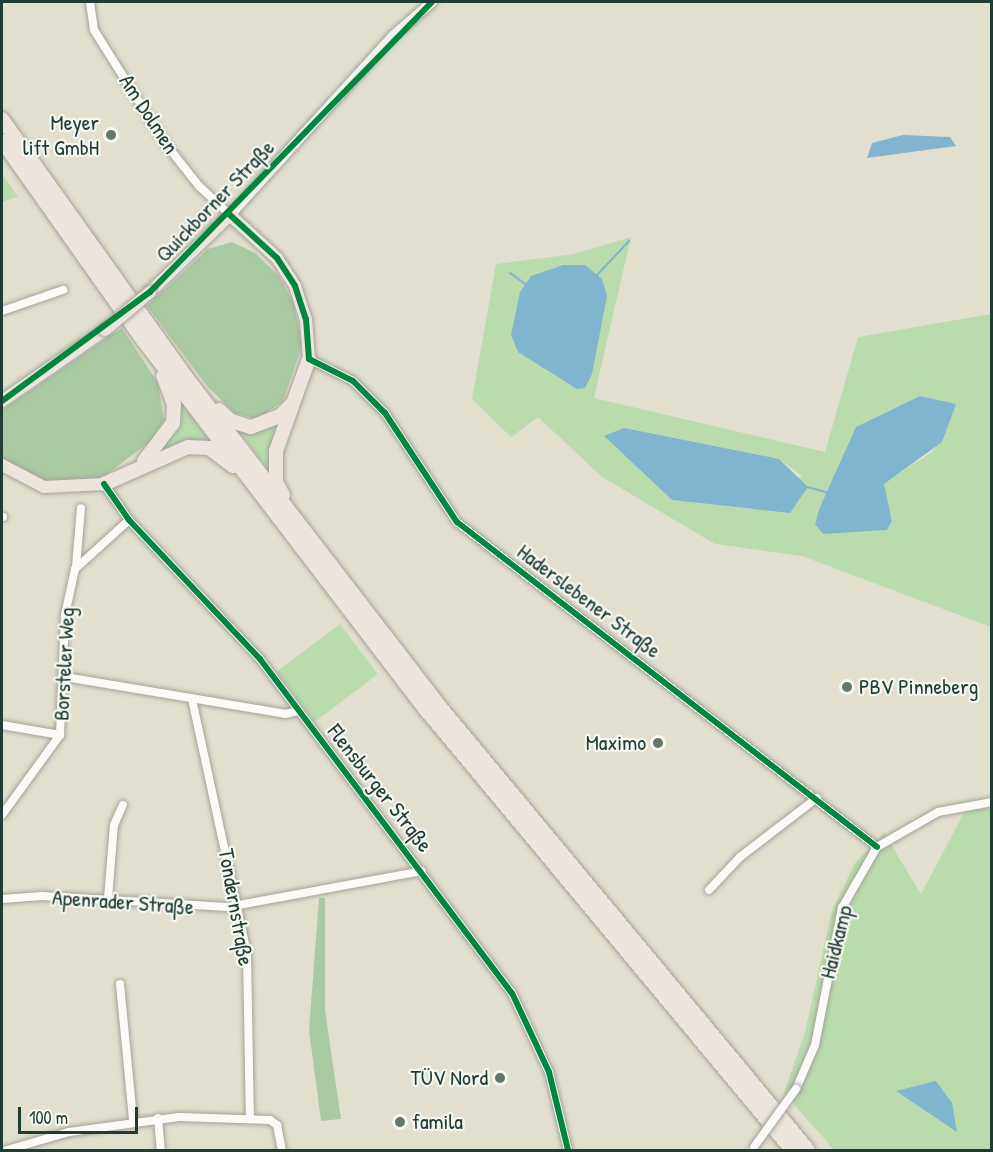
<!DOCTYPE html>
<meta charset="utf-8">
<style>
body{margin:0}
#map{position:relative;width:993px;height:1152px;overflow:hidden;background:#e3dfcf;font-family:"Patrick Hand",sans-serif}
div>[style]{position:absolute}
.green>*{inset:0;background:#badcac;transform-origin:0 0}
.forest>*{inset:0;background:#a9caa0}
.water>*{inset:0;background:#81b4cf}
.stream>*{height:2px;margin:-1px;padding:0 1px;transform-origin:1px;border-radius:1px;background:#81b4cf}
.roads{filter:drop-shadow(0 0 2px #a2a399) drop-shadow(0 0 2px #a2a399)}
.street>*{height:8px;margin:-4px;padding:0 4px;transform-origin:4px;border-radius:4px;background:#fbfaf8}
.secondary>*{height:10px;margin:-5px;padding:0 5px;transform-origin:5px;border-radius:5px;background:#f5f2ee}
.primary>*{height:12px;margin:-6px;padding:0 6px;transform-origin:6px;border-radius:6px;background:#ede5dd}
.highway>*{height:14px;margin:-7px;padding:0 7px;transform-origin:7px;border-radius:7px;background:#ede5dd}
.bridges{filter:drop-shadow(0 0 2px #a2a399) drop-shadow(0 0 2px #a2a399)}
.street-bridge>*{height:8px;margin:-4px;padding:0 4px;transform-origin:4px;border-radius:4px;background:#fbfaf8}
.primary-bridge>*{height:12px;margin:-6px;padding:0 6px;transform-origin:6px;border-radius:6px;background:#ede5dd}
.cycleway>*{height:6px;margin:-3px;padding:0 3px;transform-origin:3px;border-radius:3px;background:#00873e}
.dots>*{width:16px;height:16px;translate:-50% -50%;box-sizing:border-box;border:3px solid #f6f6f2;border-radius:50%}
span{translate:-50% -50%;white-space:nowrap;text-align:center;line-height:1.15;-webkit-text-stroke:4.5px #f6f6f2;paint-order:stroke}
.street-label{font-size:22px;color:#1f3d34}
.poi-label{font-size:22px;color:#1f3d34}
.right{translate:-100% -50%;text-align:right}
.left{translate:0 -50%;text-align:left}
.frame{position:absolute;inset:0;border:3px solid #1f3d34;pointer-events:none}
.scale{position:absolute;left:18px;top:1107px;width:120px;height:27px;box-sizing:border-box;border:3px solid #1f3d34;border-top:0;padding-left:8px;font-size:18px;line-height:21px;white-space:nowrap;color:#1f3d34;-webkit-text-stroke:4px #f6f6f2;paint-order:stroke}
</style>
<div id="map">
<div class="green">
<div style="clip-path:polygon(2px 174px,18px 197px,2px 202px)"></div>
<div style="clip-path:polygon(evenodd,631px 237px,594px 398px,825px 452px,858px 337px,991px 314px,991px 627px,802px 556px,715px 544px,602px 477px,538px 417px,511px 437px,472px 399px,496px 264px,574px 254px,631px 237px,563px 265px,607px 296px,577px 389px,562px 380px,548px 270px,563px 265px,631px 237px,920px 396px,945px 424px,945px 433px,932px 452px,883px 484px,892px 521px,887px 530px,833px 531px,820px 507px,842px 461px,889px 413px,920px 396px,631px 237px,604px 436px,779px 459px,802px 476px,751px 509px,672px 500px,604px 436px)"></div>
<div style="clip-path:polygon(179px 399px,210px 442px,187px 441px,161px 452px)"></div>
<div style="clip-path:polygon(287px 413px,271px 473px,236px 426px)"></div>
<div style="left:340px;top:624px;width:63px;height:79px;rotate:53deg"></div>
<div style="clip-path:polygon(966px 809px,991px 809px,991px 1150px,834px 1150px,784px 1093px,805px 1032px,832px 911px,855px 863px,884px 833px,921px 894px)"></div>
</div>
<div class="forest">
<div style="clip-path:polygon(232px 242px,255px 253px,279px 276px,294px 304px,302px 346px,283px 401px,257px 419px,235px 413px,207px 386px,147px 306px,208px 249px)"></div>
<div style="clip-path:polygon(122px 328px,158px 383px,164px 420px,151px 441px,103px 477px,82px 483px,47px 483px,7px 463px,2px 456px,2px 410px)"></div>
<div style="clip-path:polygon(319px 898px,325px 898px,325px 1010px,341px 1119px,321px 1121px,309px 1030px)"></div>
</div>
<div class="water">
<div style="clip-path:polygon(903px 135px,950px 137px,956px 146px,867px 158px,872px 143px)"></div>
<div style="clip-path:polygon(563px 265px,585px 265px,602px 279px,607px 296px,592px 374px,585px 388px,577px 389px,518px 352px,511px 335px,520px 292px,531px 276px)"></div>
<div style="clip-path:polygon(920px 396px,956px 404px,942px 442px,884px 484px,892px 521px,887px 530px,823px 534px,815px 524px,820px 507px,856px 427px)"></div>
<div style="clip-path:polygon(624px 428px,779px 459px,808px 487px,790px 513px,672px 500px,604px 436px)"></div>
<div style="clip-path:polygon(936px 1081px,952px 1103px,957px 1132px,896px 1091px)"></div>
</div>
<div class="stream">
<div style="left:510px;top:273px;width:19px;rotate:36deg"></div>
<div style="left:597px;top:275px;width:47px;rotate:-46.7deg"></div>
<div style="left:807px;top:487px;width:24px;rotate:15deg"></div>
</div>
<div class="roads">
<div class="street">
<div style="left:90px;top:2px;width:28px;rotate:82deg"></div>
<div style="left:94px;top:30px;width:133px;rotate:57.9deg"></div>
<div style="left:165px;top:143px;width:55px;rotate:51.7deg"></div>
<div style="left:199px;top:186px;width:42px;rotate:43.1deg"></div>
<div style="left:2px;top:311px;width:65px;rotate:-19deg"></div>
<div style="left:309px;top:359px;width:49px;rotate:26.6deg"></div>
<div style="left:353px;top:381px;width:45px;rotate:45deg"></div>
<div style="left:385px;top:413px;width:131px;rotate:56.6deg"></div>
<div style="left:457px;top:522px;width:531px;rotate:37.73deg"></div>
<div style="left:104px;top:484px;width:44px;rotate:55.2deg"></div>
<div style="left:129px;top:520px;width:191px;rotate:46.7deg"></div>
<div style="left:260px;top:659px;width:418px;rotate:53deg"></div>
<div style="left:512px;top:993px;width:87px;rotate:64.9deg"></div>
<div style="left:549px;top:1072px;width:80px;rotate:76.3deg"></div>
<div style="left:2px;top:517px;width:1px"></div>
<div style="left:76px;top:567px;width:59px;rotate:-85.2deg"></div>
<div style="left:65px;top:677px;width:223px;rotate:9.5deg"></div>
<div style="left:285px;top:714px;width:13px;rotate:-13deg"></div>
<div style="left:192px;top:699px;width:260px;rotate:77.8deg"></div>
<div style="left:247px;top:953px;width:166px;rotate:89deg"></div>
<div style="left:2px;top:725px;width:59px;rotate:9.8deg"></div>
<div style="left:2px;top:815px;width:99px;rotate:-54.1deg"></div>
<div style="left:60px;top:735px;width:120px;rotate:-87.6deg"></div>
<div style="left:65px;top:615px;width:47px;rotate:-77.7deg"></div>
<div style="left:75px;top:569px;width:73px;rotate:-42.2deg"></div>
<div style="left:709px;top:890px;width:45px;rotate:-46.8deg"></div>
<div style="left:740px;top:857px;width:97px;rotate:-37.5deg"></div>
<div style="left:2px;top:899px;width:40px;rotate:-4.3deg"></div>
<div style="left:42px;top:896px;width:186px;rotate:3.4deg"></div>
<div style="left:228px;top:907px;width:197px;rotate:-10.5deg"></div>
<div style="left:108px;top:899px;width:74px;rotate:-85.4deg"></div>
<div style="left:114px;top:825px;width:22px;rotate:-66deg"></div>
<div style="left:120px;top:984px;width:137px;rotate:84.5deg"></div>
<div style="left:796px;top:1089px;width:48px;rotate:-66.6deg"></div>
<div style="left:815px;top:1045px;width:140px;rotate:-78.9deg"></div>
<div style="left:842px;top:908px;width:70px;rotate:-60.2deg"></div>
<div style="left:877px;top:847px;width:70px;rotate:-29.8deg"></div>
<div style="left:938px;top:812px;width:55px;rotate:-10.5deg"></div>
<div style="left:158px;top:1118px;width:32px;rotate:85deg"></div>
<div style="left:7px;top:1150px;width:65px;rotate:-16.2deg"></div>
<div style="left:69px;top:1132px;width:111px;rotate:-7.8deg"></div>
<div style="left:179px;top:1117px;width:91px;rotate:1.9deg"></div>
<div style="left:270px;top:1120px;width:9px;rotate:36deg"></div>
<div style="left:277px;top:1125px;width:25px;rotate:79deg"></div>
</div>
<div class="secondary">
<div style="left:230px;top:215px;width:242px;rotate:-47.7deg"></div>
<div style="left:393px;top:36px;width:52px;rotate:-41.1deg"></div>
</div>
<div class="primary">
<div style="left:150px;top:292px;width:111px;rotate:-43.9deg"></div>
<div style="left:230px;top:215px;width:64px;rotate:42.5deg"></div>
<div style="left:277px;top:258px;width:33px;rotate:57deg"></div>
<div style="left:295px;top:286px;width:35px;rotate:72deg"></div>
<div style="left:306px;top:319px;width:40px;rotate:85.7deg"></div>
<div style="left:2px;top:401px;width:125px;rotate:-34.6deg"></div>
<div style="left:2px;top:465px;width:47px;rotate:27.6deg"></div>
<div style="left:44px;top:487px;width:60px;rotate:-2.9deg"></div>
</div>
<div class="highway">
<div style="left:2px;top:119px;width:317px;rotate:54.5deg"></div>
<div style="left:186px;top:377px;width:410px;rotate:52.4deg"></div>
<div style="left:436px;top:702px;width:582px;rotate:50.3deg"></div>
<div style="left:2px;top:141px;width:244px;rotate:54.7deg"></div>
<div style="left:143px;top:340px;width:467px;rotate:52.6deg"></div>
<div style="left:427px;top:711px;width:571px;rotate:50.26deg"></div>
<div style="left:219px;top:410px;width:16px;rotate:43deg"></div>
<div style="left:231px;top:421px;width:21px;rotate:17deg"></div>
<div style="left:251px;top:427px;width:31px;rotate:-21deg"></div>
<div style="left:280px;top:416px;width:17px;rotate:-45deg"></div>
<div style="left:144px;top:461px;width:48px;rotate:-52.7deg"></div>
<div style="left:173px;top:423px;width:19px;rotate:-87deg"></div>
<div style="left:174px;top:404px;width:30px;rotate:-111deg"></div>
<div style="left:104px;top:484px;width:92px;rotate:-23.8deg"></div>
<div style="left:188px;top:447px;width:21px;rotate:3deg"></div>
<div style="left:209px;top:448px;width:30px;rotate:37deg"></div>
<div style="left:283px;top:495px;width:15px;rotate:-118deg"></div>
<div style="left:276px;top:482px;width:31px;rotate:-90deg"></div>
<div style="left:276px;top:451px;width:98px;rotate:-70.3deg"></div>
</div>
</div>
<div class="bridges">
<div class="street-bridge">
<div style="left:754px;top:1147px;width:72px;rotate:-54.1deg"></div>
</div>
<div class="primary-bridge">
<div style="left:105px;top:330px;width:59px;rotate:-40.2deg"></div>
</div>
</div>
<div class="cycleway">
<div style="left:230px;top:215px;width:64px;rotate:42.5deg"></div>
<div style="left:277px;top:258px;width:33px;rotate:57deg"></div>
<div style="left:295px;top:286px;width:35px;rotate:72deg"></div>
<div style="left:306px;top:319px;width:40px;rotate:85.7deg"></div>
<div style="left:309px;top:359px;width:49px;rotate:26.6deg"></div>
<div style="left:353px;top:381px;width:45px;rotate:45deg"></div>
<div style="left:385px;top:413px;width:131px;rotate:56.6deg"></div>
<div style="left:457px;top:522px;width:531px;rotate:37.73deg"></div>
<div style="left:2px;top:401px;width:184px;rotate:-36.4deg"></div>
<div style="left:150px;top:292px;width:405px;rotate:-45.8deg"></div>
<div style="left:104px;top:484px;width:44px;rotate:55.2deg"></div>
<div style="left:129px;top:520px;width:191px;rotate:46.7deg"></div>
<div style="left:260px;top:659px;width:418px;rotate:53deg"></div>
<div style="left:512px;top:993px;width:87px;rotate:64.9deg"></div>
<div style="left:549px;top:1072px;width:80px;rotate:76.3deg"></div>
</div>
<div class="dots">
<div style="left:111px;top:135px;background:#64766a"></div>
<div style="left:847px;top:687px;background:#64766a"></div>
<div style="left:658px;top:743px;background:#64766a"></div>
<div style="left:500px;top:1078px;background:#64766a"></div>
<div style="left:400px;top:1122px;background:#64766a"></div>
</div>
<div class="street-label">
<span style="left:149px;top:114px;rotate:57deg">Am Dolmen</span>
<span style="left:215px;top:201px;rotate:-46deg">Quickborner Straße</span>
<span style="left:589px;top:601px;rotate:37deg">Haderslebener Straße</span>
<span style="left:64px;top:664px;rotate:-87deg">Borsteler Weg</span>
<span style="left:380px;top:788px;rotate:52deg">Flensburger Straße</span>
<span style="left:123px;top:902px;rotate:4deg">Apenrader Straße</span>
<span style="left:236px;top:907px;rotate:80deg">Tondernstraße</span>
<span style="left:836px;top:942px;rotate:-76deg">Haidkamp</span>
</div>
<div class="poi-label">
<span class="right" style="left:99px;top:135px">Meyer<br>lift GmbH</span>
<span class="left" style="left:859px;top:687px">PBV Pinneberg</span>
<span class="right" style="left:646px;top:743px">Maximo</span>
<span class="right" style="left:488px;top:1078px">TÜV Nord</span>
<span class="left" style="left:412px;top:1122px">famila</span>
</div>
<div class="frame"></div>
<div class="scale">100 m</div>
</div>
